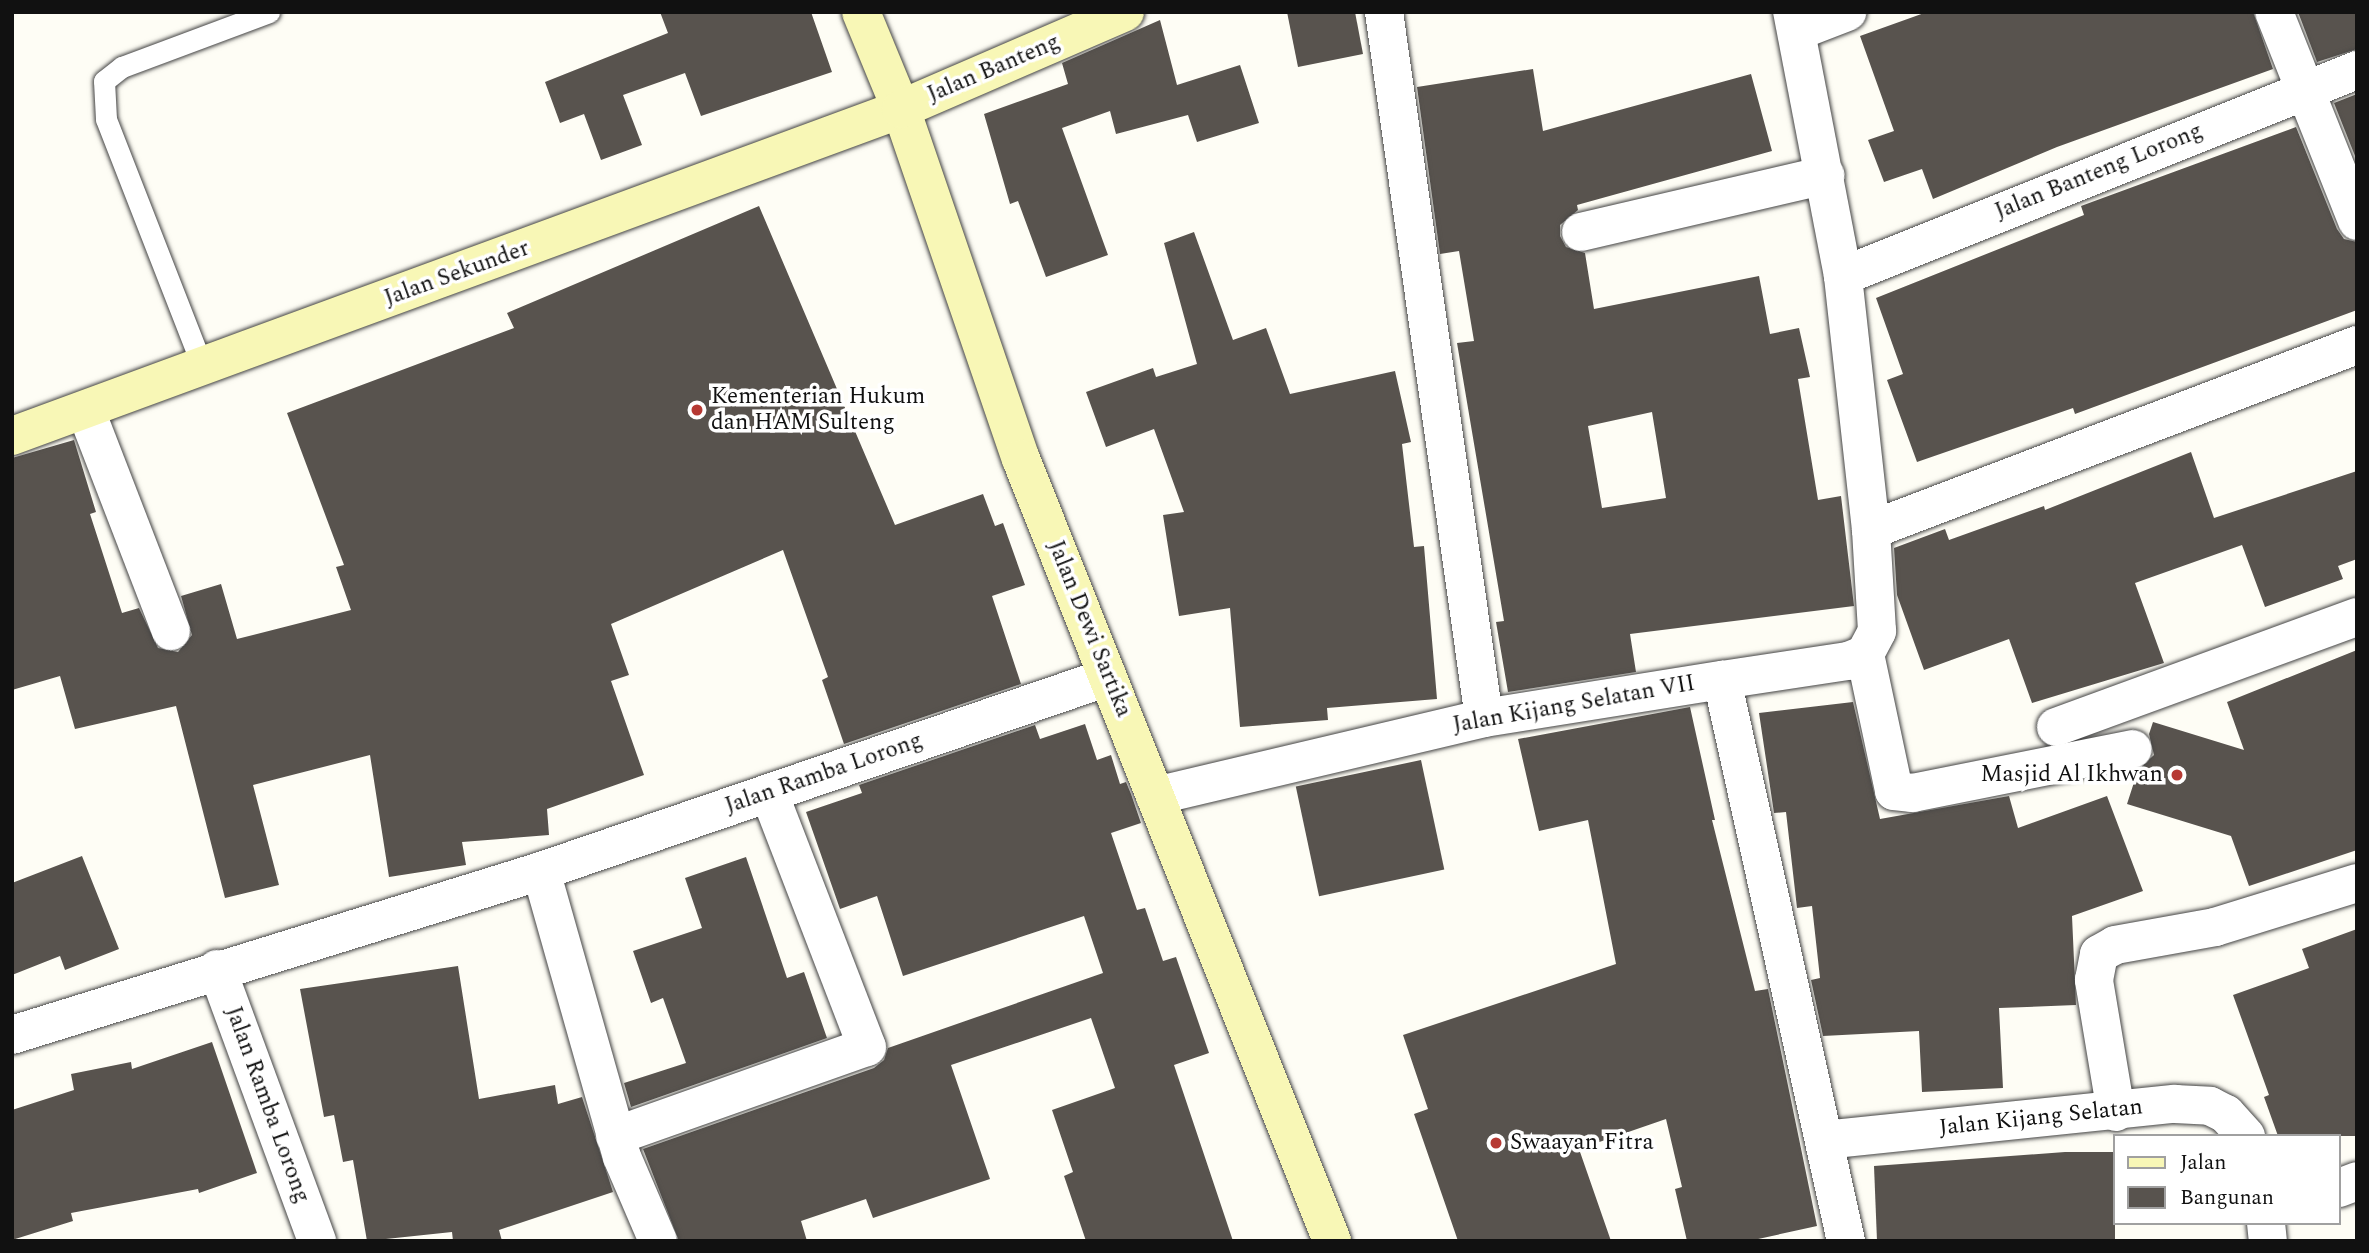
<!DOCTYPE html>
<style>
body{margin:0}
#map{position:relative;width:2369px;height:1253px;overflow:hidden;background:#fefdf5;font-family:Spectral,serif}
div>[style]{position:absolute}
.building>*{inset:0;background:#58534e;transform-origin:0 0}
.roads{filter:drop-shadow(0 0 2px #444) drop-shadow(0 0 2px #444)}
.lane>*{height:21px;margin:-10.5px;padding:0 10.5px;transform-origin:10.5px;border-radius:10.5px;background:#fff}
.street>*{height:38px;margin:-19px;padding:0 19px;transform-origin:19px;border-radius:19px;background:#fff}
.secondary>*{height:38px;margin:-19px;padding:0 19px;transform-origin:19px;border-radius:19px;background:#f8f7b6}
.dots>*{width:19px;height:19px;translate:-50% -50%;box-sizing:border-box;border:4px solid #fff;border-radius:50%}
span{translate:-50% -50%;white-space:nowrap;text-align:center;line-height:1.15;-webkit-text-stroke:7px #fff;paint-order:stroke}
.street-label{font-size:23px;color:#111}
.poi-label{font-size:23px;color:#111}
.left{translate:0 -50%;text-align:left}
.right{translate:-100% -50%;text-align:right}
.frame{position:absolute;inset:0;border:14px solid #111;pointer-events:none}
.legend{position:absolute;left:2113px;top:1134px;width:228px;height:91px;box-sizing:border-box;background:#fff;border:2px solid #a0a0a0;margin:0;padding:9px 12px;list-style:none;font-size:21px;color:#111}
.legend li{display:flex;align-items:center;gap:14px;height:35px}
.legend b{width:35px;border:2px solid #a0a0a0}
</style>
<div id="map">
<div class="building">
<div style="clip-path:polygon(660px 12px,811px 12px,832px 72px,701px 116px,685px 73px,623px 95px,642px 145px,601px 160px,584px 114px,560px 123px,545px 82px,668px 33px)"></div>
<div style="clip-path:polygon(1287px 12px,1355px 12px,1363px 54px,1298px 67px)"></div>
<div style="clip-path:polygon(1927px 12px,2253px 12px,2273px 69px,2057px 147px,1933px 199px,1922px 169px,1884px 182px,1868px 140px,1894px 131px,1860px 36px)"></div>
<div style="clip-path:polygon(2298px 12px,2357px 12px,2357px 49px,2317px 62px)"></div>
<div style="clip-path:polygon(1160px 20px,1177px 85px,1240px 65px,1259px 123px,1197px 142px,1188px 115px,1116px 134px,1110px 111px,1062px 128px,1108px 255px,1046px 277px,1018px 201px,1010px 204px,984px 114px,1068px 84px,1062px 63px)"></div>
<div style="clip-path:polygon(evenodd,1533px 69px,1543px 131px,1751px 74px,1772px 151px,1577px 205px,1578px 210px,1560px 225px,1560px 236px,1566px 247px,1585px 253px,1594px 309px,1759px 276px,1770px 334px,1799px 328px,1810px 377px,1798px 379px,1818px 500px,1841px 496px,1854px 606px,1630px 634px,1636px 672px,1508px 692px,1496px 622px,1504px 621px,1457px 343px,1474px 341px,1459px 251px,1440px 254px,1417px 87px,1533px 69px,1652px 412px,1666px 498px,1602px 508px,1588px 426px,1652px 412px)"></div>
<div style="clip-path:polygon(2357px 94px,2357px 161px,2334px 103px)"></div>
<div style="clip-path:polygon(2296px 127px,2337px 229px,2344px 239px,2357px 242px,2357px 310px,2075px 414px,2073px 408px,1917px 462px,1887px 380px,1903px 374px,1876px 298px,2084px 215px,2081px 206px)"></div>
<div style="clip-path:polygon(759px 206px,895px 525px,983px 494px,995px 526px,1003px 523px,1025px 585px,992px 596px,1021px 684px,844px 744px,822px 680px,828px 677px,783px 550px,611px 624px,629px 675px,611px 681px,644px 775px,547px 809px,549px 835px,462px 842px,466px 865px,389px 877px,370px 755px,253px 785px,279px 885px,225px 898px,176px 706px,75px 729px,60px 676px,12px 690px,12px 458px,74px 440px,96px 512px,90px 514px,122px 613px,139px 608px,158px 648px,178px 652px,192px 635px,181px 596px,221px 584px,237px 639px,351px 610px,336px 567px,344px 565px,287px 413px,514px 328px,507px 313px)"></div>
<div style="clip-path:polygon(1194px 232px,1233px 340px,1266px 328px,1290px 394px,1395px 371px,1411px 442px,1402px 444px,1414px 547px,1424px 546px,1437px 699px,1327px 708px,1328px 720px,1240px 727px,1230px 608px,1179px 616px,1163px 515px,1184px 512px,1154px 429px,1106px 447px,1086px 392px,1153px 368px,1156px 377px,1197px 364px,1164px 243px)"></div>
<div style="clip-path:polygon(2191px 452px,2214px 518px,2357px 471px,2357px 559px,2338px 566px,2343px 579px,2265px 607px,2242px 545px,2135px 583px,2164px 663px,2032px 703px,2009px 639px,1924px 670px,1897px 595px,1894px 548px,1945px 529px,1949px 540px,2044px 506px,2045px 510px)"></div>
<div style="clip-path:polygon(2357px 650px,2357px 850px,2249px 886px,2231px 836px,2127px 804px,2138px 770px,2154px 755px,2149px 734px,2153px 722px,2244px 750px,2227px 702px)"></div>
<div style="clip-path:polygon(1853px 702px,1880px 819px,2009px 796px,2018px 828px,2107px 796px,2143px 891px,2072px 916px,2076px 1005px,1999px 1008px,2003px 1088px,1922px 1092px,1919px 1031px,1823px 1036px,1811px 980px,1820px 978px,1812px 906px,1797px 908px,1786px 812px,1774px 813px,1759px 713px)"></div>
<div style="clip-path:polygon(1690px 707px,1715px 820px,1712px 820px,1755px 991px,1768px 989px,1817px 1226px,1749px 1241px,1687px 1241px,1675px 1189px,1682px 1187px,1666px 1119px,1579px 1149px,1611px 1241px,1458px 1241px,1414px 1114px,1428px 1109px,1403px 1035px,1616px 964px,1588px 820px,1539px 831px,1518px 739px)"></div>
<div style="clip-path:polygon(1085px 724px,1097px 760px,1111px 755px,1120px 784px,1126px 782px,1131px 794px,1141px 823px,1111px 833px,1137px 910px,1145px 908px,1163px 961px,1176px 957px,1209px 1053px,1174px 1065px,1233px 1241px,1086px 1241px,1064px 1176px,1073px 1172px,1052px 1110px,1115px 1088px,1091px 1018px,951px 1065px,990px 1179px,873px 1218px,866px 1199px,801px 1221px,807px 1241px,679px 1241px,643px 1149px,874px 1068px,884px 1060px,888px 1048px,1103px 973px,1084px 916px,903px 976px,877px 896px,840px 909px,806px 812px,862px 793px,859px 785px,1035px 725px,1040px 739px)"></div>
<div style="left:1421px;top:760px;width:112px;height:128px;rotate:78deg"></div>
<div style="clip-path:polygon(82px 856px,119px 949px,65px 970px,60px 956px,12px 975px,12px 883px)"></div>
<div style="clip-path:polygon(746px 857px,787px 978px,804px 972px,827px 1038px,631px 1107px,624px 1083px,686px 1063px,663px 998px,651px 1003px,633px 951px,702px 928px,685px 878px)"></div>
<div style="clip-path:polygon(2357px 929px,2357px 1136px,2278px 1136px,2264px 1097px,2269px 1095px,2233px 995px,2309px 968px,2302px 949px)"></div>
<div style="clip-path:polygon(458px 966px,479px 1099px,555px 1085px,558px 1104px,582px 1097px,613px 1192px,499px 1230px,502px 1241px,453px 1241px,452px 1232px,367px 1241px,353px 1160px,343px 1162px,334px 1115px,324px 1117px,300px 989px)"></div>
<div style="clip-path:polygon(212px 1042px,257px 1173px,199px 1193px,198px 1189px,71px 1213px,73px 1221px,12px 1240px,12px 1110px,74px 1090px,71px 1074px,131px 1062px,132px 1069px)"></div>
<div style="clip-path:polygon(2065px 1152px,2115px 1152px,2115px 1241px,1877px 1241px,1874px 1166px)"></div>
</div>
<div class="roads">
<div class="lane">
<div style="left:203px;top:368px;width:267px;rotate:-111.3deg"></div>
<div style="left:106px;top:119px;width:38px;rotate:-93deg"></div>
<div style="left:104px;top:81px;width:23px;rotate:-38deg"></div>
<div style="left:122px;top:67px;width:157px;rotate:-20.5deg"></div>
</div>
<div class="street">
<div style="left:1384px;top:12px;width:713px;rotate:81.94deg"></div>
<div style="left:2274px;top:12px;width:225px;rotate:68.3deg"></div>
<div style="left:1798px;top:31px;width:53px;rotate:-21.2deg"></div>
<div style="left:1581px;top:232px;width:251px;rotate:-13.1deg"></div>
<div style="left:1843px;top:276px;width:554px;rotate:-21.84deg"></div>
<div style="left:86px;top:411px;width:236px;rotate:68.9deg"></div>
<div style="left:1871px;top:530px;width:520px;rotate:-20.84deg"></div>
<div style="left:1865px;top:654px;width:140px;rotate:78deg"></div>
<div style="left:1894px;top:791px;width:19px;rotate:6deg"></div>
<div style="left:1913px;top:793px;width:224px;rotate:-11.3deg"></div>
<div style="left:1722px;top:680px;width:127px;rotate:-8.6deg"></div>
<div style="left:1848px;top:661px;width:18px;rotate:-22deg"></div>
<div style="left:1865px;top:654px;width:26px;rotate:-62deg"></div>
<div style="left:1877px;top:631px;width:101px;rotate:-93.4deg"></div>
<div style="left:1871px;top:530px;width:256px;rotate:-96.3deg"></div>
<div style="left:1843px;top:276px;width:269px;rotate:-100.9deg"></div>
<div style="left:2056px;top:727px;width:320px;rotate:-20.1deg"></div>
<div style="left:1155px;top:796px;width:338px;rotate:-13.3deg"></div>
<div style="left:1484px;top:718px;width:241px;rotate:-9.1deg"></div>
<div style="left:1722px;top:680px;width:575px;rotate:77.54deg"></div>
<div style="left:541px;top:871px;width:297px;rotate:74.2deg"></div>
<div style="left:622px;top:1157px;width:91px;rotate:66.8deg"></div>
<div style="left:217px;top:969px;width:290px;rotate:69.8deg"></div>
<div style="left:12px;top:1035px;width:554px;rotate:-17.22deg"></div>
<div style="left:541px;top:871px;width:599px;rotate:-18.89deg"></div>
<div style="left:2116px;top:1112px;width:134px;rotate:-99.5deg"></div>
<div style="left:2094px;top:980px;width:26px;rotate:-79deg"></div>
<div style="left:2099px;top:954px;width:18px;rotate:-29deg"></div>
<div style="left:2115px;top:945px;width:102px;rotate:-10.2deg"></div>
<div style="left:2215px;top:927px;width:149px;rotate:-17.2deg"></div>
<div style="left:615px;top:1136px;width:267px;rotate:-19.5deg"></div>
<div style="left:867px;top:1047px;width:272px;rotate:-111.1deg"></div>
<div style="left:1824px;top:1140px;width:353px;rotate:-5.9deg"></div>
<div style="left:2175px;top:1104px;width:35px;rotate:3deg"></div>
<div style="left:2210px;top:1106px;width:18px;rotate:27deg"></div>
<div style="left:2226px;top:1114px;width:30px;rotate:48deg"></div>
<div style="left:2339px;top:1188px;width:19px;rotate:-21deg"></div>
<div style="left:2266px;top:1223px;width:18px;rotate:84deg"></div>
</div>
<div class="secondary">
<div style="left:861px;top:12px;width:105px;rotate:67.6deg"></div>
<div style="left:901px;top:109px;width:370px;rotate:71.1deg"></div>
<div style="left:1021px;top:459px;width:842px;rotate:68.31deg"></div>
<div style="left:12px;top:436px;width:947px;rotate:-20.19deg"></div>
<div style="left:901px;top:109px;width:244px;rotate:-23.4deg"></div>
</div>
</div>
<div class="dots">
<div style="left:697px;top:410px;background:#b63933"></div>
<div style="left:2177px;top:775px;background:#b63933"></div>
<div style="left:1496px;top:1143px;background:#b63933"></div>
</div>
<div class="street-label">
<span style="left:994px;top:69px;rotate:-23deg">Jalan Banteng</span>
<span style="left:2099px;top:172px;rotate:-22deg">Jalan Banteng Lorong</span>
<span style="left:457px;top:274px;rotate:-20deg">Jalan Sekunder</span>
<span style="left:1089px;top:629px;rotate:68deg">Jalan Dewi Sartika</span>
<span style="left:1574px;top:705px;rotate:-10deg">Jalan Kijang Selatan VII</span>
<span style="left:824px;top:774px;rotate:-19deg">Jalan Ramba Lorong</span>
<span style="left:267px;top:1105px;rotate:70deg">Jalan Ramba Lorong</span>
<span style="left:2041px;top:1118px;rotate:-6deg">Jalan Kijang Selatan</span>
</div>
<div class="poi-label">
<span class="left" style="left:711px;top:410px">Kementerian Hukum<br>dan HAM Sulteng</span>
<span class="right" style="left:2163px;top:775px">Masjid Al Ikhwan</span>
<span class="left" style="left:1510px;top:1143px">Swaayan Fitra</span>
</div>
<div class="frame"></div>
<ul class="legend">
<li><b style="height:9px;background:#f8f7b6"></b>Jalan</li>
<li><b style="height:19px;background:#58534e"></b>Bangunan</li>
</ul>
</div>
